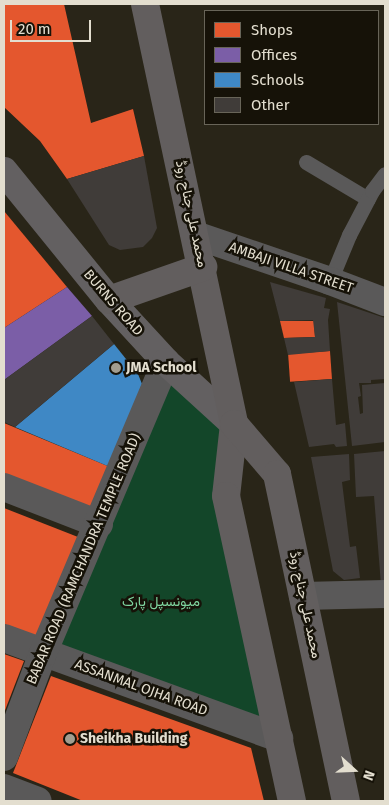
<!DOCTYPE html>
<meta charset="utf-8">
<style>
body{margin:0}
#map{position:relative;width:389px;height:805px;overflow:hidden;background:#292518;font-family:"Fira Sans",Vazirmatn,sans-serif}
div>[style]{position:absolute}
.green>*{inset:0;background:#134629}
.shops>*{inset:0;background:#e4572e;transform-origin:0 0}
.offices>*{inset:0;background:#7b5ea7}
.schools>*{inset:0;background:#3f88c5}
.building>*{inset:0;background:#403c39}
.service>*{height:15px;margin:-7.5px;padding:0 7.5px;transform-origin:7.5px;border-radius:7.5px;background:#5a5959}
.minor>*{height:28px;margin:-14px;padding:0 14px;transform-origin:14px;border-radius:14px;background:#5a5959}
.tertiary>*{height:28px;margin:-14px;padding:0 14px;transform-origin:14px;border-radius:14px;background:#5a5959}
.primary>*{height:28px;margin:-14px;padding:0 14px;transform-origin:14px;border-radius:14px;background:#636061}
.trunk>*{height:28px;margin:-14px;padding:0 14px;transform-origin:14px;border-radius:14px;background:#625e5e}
.dots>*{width:14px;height:14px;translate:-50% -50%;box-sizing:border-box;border:2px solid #161208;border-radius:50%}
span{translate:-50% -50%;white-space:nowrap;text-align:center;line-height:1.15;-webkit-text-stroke:5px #161208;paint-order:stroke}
.street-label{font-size:14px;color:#e3decf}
.poi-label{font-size:14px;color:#e3decf;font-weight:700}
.left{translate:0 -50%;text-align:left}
.park-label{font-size:14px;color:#7fd59f}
.frame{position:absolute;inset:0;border:5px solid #e3decf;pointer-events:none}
.legend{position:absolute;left:204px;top:10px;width:175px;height:115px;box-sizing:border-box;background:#161208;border:1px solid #686458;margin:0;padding:6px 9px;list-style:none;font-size:15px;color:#e3decf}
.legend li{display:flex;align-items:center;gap:10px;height:25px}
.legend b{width:25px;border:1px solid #686458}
.north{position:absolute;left:329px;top:745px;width:50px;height:50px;-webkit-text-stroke:4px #161208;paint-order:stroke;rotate:110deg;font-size:14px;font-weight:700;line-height:20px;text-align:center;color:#e3decf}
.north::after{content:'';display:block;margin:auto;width:18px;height:22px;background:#e3decf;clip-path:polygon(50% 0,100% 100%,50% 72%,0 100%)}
.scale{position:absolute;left:10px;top:20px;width:81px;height:22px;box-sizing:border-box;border:2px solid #e3decf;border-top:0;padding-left:6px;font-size:15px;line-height:18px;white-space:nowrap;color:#e3decf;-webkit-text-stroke:4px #161208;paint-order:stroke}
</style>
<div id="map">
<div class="green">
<div style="clip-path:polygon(166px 362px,234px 424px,226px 496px,279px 738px,43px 653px)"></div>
</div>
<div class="shops">
<div style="clip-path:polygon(4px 4px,64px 4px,91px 123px,133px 109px,144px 156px,67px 179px,40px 141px,4px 107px)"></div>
<div style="clip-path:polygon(4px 211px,67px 287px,4px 328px)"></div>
<div style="clip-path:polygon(280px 321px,314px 321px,315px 337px,284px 338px)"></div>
<div style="left:330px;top:351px;width:28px;height:42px;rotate:86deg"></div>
<div style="clip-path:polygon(4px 423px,110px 467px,93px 510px,4px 475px)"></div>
<div style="clip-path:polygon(4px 508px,78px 537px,36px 637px,4px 624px)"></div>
<div style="clip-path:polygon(4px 654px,24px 661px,4px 713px)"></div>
<div style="clip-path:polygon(51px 676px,251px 748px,264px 801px,83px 801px,13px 773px)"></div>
</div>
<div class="offices">
<div style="clip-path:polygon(67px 287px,92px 316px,4px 380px,4px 328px)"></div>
</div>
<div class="schools">
<div style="clip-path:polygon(114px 344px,138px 374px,142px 384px,110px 467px,15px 427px)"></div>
</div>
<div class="building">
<div style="clip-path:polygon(144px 156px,157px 228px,152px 238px,143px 247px,120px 250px,109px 245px,67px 179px)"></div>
<div style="clip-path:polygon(270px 282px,326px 298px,324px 308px,330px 309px,328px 320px,330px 351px,288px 355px,284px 338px,315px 337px,313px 320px,280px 321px)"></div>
<div style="clip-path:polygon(337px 302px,385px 318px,385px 379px,371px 380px,371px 383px,359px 383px,361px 396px,358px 397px,360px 414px,363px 413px,362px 385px,385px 383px,385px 442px,352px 446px)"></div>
<div style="clip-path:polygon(92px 316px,114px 344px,15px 427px,4px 422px,4px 380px)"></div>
<div style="clip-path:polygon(332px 379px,336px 425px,345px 423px,347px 446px,336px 447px,334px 444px,309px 447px,294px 382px)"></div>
<div style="clip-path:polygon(385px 451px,385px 585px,381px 585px,374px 496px,356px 497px,354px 454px)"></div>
<div style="clip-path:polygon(349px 454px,350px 480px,342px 482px,350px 547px,356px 546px,360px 578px,344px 580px,333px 571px,311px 457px)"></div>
</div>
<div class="service">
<div style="left:306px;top:162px;width:72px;rotate:30.8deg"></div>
<div style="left:330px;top:281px;width:50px;rotate:-67.6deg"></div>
<div style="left:349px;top:235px;width:50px;rotate:-62.4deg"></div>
<div style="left:372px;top:191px;width:21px;rotate:-53deg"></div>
</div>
<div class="minor">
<div style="left:195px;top:235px;width:143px;rotate:18.8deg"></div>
<div style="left:330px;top:281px;width:59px;rotate:20.9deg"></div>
<div style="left:4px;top:487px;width:102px;rotate:21.3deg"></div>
<div style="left:303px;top:596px;width:82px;rotate:-1.4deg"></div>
<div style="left:4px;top:638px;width:293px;rotate:20deg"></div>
<div style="left:4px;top:788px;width:36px;rotate:21deg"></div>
</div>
<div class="tertiary">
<div style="left:4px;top:757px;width:111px;rotate:-69.4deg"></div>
<div style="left:43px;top:653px;width:316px;rotate:-67.1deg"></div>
</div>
<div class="primary">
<div style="left:4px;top:171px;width:166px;rotate:50.9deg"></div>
<div style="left:109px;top:300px;width:84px;rotate:47.4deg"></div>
<div style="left:166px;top:362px;width:92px;rotate:42.4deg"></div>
</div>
<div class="trunk">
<div style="left:145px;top:4px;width:429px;rotate:78deg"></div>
<div style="left:234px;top:424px;width:72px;rotate:96.3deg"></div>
<div style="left:226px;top:496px;width:312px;rotate:77.8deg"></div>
<div style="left:109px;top:300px;width:100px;rotate:-19.3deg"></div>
<div style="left:234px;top:424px;width:66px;rotate:49.3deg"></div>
<div style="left:277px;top:474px;width:334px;rotate:78.1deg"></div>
</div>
<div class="dots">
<div style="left:116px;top:368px;background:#a29d8f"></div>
<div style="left:70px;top:739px;background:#a29d8f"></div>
</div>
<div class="street-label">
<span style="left:191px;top:214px;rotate:78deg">محمد علی جناح روڈ</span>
<span style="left:291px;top:268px;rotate:19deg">AMBAJI VILLA STREET</span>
<span style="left:113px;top:303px;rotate:49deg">BURNS ROAD</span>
<span style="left:84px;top:559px;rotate:-67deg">BABAR ROAD (RAMCHANDRA TEMPLE ROAD)</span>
<span style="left:305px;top:605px;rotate:78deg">محمد علی جناح روڈ</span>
<span style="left:141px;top:688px;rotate:20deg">ASSANMAL OJHA ROAD</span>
</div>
<div class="poi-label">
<span class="left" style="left:126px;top:368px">JMA School</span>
<span class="left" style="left:80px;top:739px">Sheikha Building</span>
</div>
<div class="park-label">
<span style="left:161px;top:602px">میونسپل پارک</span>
</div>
<div class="frame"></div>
<ul class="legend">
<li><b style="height:14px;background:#e4572e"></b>Shops</li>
<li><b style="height:14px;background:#7b5ea7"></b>Offices</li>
<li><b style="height:14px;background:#3f88c5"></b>Schools</li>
<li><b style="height:14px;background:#403c39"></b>Other</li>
</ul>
<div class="north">N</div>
<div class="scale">20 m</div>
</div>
